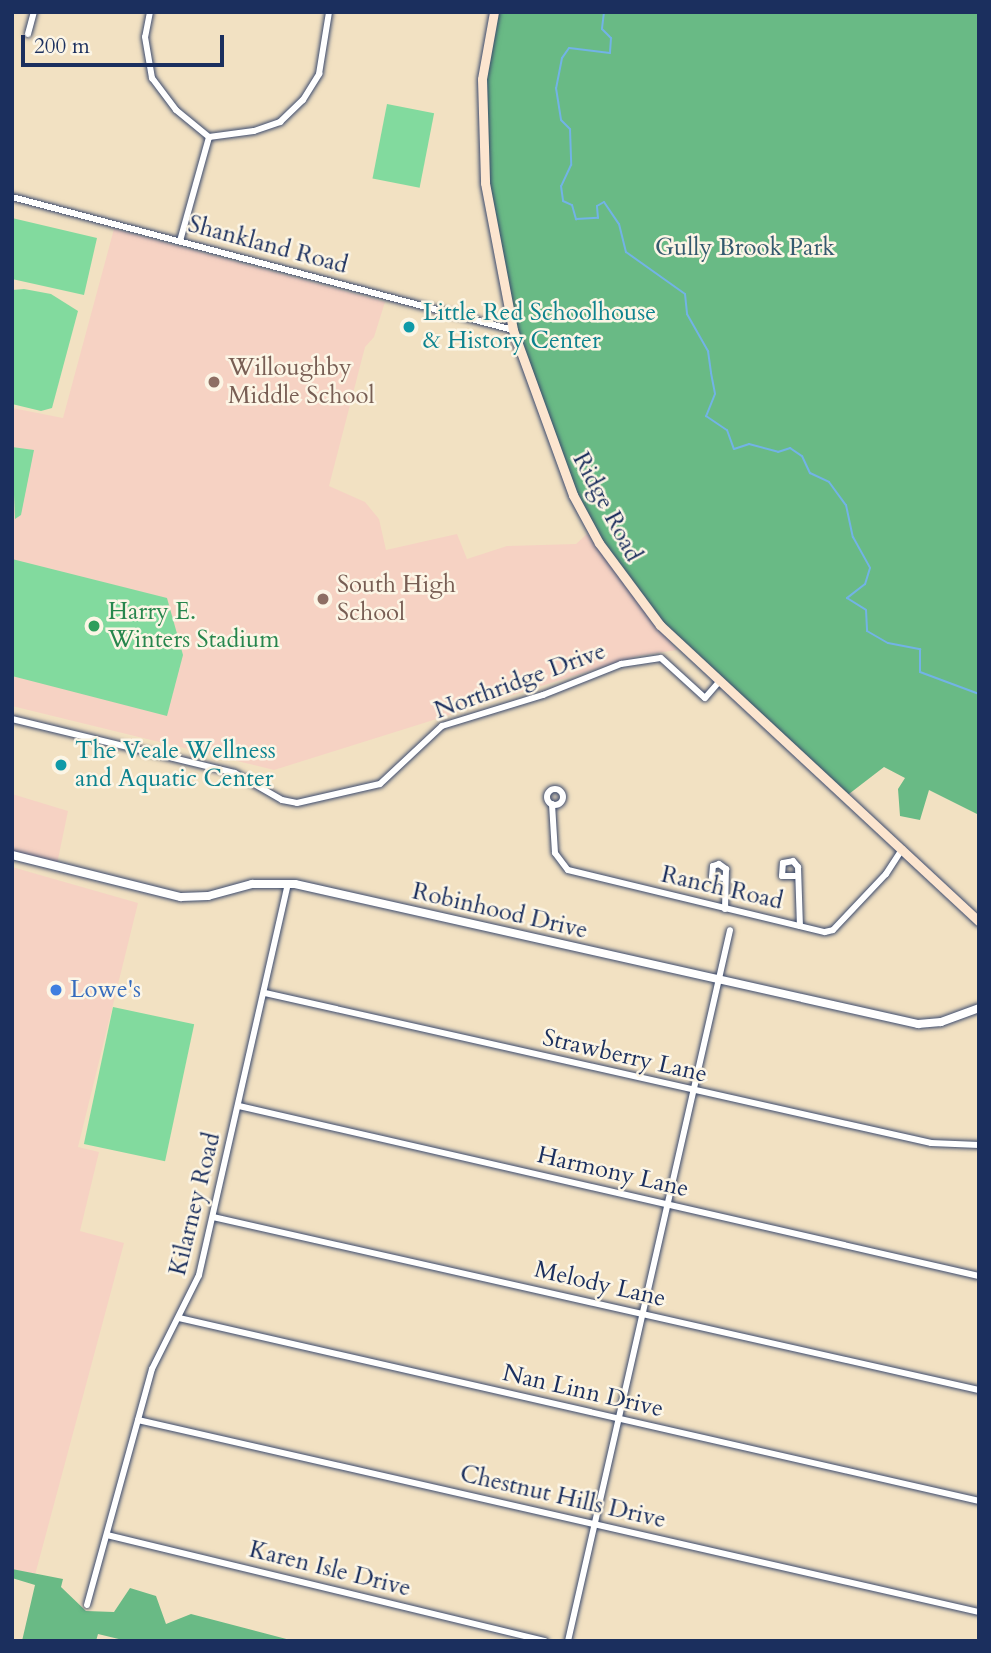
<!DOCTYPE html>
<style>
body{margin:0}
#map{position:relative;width:991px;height:1653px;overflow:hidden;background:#f2e1c2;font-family:Cardo,serif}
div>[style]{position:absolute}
.built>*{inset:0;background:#f6d2c3}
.green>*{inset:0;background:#82da9e;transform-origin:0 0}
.forest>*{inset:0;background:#69ba85}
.stream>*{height:2px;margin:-1px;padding:0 1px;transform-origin:1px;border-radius:1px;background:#72b3e6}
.roads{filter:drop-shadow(0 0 2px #3b4a6d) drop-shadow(0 0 2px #3b4a6d)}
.minor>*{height:6px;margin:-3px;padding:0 3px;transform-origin:3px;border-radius:3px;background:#fff}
.minor>.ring{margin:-3px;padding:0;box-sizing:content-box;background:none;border:6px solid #fff;border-radius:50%}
.tertiary>*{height:8px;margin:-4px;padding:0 4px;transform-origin:4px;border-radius:4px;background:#fff}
.secondary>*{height:9px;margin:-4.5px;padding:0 4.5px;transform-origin:4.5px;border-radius:4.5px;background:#fce5cf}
.dots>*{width:19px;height:19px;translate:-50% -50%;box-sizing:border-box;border:4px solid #fcf5e5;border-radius:50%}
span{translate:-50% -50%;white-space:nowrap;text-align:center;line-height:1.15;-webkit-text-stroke:5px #fcf5e5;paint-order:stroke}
.street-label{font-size:24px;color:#1b2f5e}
.park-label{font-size:24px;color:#355a6e}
.culture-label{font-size:24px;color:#0d838f}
.left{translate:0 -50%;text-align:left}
.education-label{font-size:24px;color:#785e54}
.leisure-label{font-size:24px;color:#27864d}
.shop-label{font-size:24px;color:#366cbe}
.frame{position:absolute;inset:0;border:14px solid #1b2f5e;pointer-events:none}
.scale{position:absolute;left:21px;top:35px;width:203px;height:32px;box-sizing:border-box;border:4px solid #1b2f5e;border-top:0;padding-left:9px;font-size:21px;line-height:24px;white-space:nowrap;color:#1b2f5e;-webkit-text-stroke:5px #fcf5e5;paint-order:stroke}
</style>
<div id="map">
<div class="built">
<div style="clip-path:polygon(114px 229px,385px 302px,374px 337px,365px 347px,329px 486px,365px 502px,379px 519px,386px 550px,457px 534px,467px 559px,507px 546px,576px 544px,587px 534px,677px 650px,637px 656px,274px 770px,12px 706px,12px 408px,63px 418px)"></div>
<div style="clip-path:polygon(12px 794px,68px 811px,57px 864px,12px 852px)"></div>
<div style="clip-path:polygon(12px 867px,138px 903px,78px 1147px,99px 1152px,80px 1231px,124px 1243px,35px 1575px,12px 1569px)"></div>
</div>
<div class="green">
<div style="left:387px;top:104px;width:48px;height:76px;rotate:11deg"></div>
<div style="clip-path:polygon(12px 218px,97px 238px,84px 295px,12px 279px)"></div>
<div style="clip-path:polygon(24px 289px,51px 294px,78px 311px,52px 408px,41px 411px,12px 404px,12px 290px)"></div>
<div style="clip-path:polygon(12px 447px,34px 450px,21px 515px,15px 519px)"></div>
<div style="clip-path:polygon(12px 559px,167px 598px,183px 655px,167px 716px,12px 676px)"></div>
<div style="left:113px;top:1007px;width:83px;height:140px;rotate:12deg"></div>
</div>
<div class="forest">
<div style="clip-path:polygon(494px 12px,979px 12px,979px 815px,929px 790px,920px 820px,900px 816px,898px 789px,905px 778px,884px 767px,845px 797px,646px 609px,573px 495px,513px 330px,485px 183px,482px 79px)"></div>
<div style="clip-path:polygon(12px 1569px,63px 1579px,61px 1587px,86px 1611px,114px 1612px,130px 1588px,156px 1596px,166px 1624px,191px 1614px,294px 1641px,127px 1641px,98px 1634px,96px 1641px,22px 1641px,35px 1585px,12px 1578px)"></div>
</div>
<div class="stream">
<div style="left:604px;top:12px;width:17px;rotate:97deg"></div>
<div style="left:602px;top:29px;width:13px;rotate:45deg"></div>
<div style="left:611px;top:38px;width:15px;rotate:94deg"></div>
<div style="left:610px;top:53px;width:41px;rotate:-173deg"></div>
<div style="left:569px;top:48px;width:12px;rotate:125deg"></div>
<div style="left:562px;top:58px;width:31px;rotate:101deg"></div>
<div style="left:556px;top:88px;width:32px;rotate:81deg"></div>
<div style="left:561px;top:120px;width:13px;rotate:45deg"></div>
<div style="left:570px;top:129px;width:36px;rotate:88deg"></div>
<div style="left:571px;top:165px;width:23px;rotate:115deg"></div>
<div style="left:561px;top:186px;width:15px;rotate:82deg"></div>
<div style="left:563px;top:201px;width:10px;rotate:24deg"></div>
<div style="left:572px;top:205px;width:15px;rotate:74deg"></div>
<div style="left:576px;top:219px;width:22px;rotate:-3deg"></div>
<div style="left:598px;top:218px;width:12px;rotate:-95deg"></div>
<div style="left:597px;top:206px;width:8px;rotate:-30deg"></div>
<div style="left:604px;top:202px;width:27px;rotate:56deg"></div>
<div style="left:619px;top:224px;width:29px;rotate:76deg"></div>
<div style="left:626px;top:252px;width:72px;rotate:35.4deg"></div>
<div style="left:685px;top:294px;width:20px;rotate:84deg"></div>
<div style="left:687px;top:314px;width:43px;rotate:60.4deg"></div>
<div style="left:708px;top:351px;width:22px;rotate:82deg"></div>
<div style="left:711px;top:373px;width:21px;rotate:79deg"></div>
<div style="left:715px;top:394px;width:24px;rotate:112deg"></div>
<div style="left:706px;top:416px;width:25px;rotate:34deg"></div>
<div style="left:727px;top:430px;width:20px;rotate:70deg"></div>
<div style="left:734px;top:449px;width:16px;rotate:-18deg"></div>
<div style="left:749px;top:444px;width:30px;rotate:15deg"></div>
<div style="left:778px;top:452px;width:13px;rotate:-18deg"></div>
<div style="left:790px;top:448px;width:14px;rotate:34deg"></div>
<div style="left:802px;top:456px;width:19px;rotate:65deg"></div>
<div style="left:810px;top:473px;width:21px;rotate:25deg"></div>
<div style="left:829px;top:482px;width:29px;rotate:54deg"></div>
<div style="left:846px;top:505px;width:33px;rotate:78deg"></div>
<div style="left:853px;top:537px;width:35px;rotate:61deg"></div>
<div style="left:870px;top:568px;width:17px;rotate:107deg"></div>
<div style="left:865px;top:584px;width:23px;rotate:142deg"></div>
<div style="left:847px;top:598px;width:22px;rotate:32deg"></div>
<div style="left:866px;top:610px;width:21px;rotate:87deg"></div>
<div style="left:867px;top:631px;width:24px;rotate:30deg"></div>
<div style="left:888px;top:643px;width:33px;rotate:11deg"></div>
<div style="left:920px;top:649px;width:23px;rotate:90deg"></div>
<div style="left:920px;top:672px;width:63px;rotate:20.4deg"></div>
</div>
<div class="roads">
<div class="minor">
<div style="left:150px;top:12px;width:25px;rotate:101deg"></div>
<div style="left:145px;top:37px;width:42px;rotate:80.3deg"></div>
<div style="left:152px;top:78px;width:40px;rotate:53deg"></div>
<div style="left:176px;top:110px;width:43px;rotate:39.3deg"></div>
<div style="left:28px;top:34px;width:23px;rotate:-75deg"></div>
<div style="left:209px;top:137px;width:45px;rotate:-7.6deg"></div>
<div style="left:254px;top:131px;width:28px;rotate:-19deg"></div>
<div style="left:280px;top:122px;width:32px;rotate:-44deg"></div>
<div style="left:303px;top:100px;width:31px;rotate:-58deg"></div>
<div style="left:319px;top:74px;width:63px;rotate:-80.8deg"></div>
<div style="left:12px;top:197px;width:518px;rotate:14.87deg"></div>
<div style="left:180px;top:241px;width:108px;rotate:-74.4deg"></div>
<div style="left:12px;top:719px;width:229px;rotate:13.6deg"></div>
<div style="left:235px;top:773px;width:54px;rotate:29.9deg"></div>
<div style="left:282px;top:800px;width:15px;rotate:11deg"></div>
<div style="left:297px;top:803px;width:85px;rotate:-12.9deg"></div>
<div style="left:380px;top:784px;width:85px;rotate:-43.1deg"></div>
<div style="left:442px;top:726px;width:106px;rotate:-17.1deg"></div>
<div style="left:543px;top:695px;width:84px;rotate:-21.7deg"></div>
<div style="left:621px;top:664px;width:40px;rotate:-8.5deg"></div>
<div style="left:661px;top:658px;width:59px;rotate:42.3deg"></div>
<div style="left:705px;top:698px;width:21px;rotate:-49deg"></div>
<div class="ring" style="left:547px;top:789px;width:10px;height:10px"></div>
<div style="left:552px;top:804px;width:49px;rotate:86.5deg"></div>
<div style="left:555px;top:853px;width:21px;rotate:53deg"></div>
<div style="left:568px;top:870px;width:264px;rotate:13.6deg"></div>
<div style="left:825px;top:932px;width:8px;rotate:-14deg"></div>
<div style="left:833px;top:930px;width:77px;rotate:-46.6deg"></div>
<div style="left:886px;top:874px;width:30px;rotate:-57deg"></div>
<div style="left:795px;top:876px;width:13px;rotate:180deg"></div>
<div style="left:782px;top:876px;width:13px;rotate:-86deg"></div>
<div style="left:783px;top:863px;width:10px;rotate:-11deg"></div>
<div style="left:793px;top:861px;width:8px;rotate:50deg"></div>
<div style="left:798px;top:867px;width:59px;rotate:88.1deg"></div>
<div style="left:724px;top:878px;width:12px;rotate:-175deg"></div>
<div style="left:712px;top:877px;width:11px;rotate:-85deg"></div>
<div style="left:713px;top:866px;width:6px;rotate:-18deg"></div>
<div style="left:719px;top:864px;width:9px;rotate:36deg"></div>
<div style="left:726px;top:869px;width:40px;rotate:91.4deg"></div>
<div style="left:265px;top:993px;width:683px;rotate:12.69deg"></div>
<div style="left:931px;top:1143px;width:48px;rotate:2.4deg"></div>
<div style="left:239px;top:1106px;width:759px;rotate:12.94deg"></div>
<div style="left:213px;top:1217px;width:785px;rotate:12.73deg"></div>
<div style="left:179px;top:1318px;width:821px;rotate:12.88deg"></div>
<div style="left:138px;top:1420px;width:863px;rotate:12.86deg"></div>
<div style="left:107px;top:1535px;width:451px;rotate:13.6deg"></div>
<div style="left:87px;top:1605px;width:245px;rotate:-74.6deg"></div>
<div style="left:152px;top:1369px;width:105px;rotate:-63.4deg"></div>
<div style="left:199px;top:1275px;width:401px;rotate:-77.2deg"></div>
<div style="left:568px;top:1641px;width:729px;rotate:-77.16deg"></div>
</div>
<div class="tertiary">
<div style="left:12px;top:855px;width:174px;rotate:14deg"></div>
<div style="left:181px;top:897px;width:27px;rotate:-2deg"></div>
<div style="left:208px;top:896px;width:46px;rotate:-15.3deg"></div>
<div style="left:252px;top:884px;width:43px"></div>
<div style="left:295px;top:884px;width:639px;rotate:12.67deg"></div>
<div style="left:918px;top:1024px;width:23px;rotate:-5deg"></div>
<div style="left:941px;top:1022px;width:40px;rotate:-20.2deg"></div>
</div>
<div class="secondary">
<div style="left:494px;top:12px;width:68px;rotate:100.2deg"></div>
<div style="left:482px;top:79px;width:104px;rotate:88.3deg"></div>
<div style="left:485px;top:183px;width:150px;rotate:79.2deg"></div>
<div style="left:513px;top:330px;width:176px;rotate:70deg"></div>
<div style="left:573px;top:495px;width:55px;rotate:61.6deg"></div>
<div style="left:599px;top:543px;width:102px;rotate:53.4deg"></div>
<div style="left:660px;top:625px;width:435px;rotate:42.9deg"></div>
</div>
</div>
<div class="dots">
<div style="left:409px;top:327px;background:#0f9aa8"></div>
<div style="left:214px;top:382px;background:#8d6e63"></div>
<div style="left:323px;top:599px;background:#8d6e63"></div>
<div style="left:94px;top:626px;background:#2e9e5b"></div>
<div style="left:61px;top:765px;background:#0f9aa8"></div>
<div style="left:56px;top:990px;background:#3f7fe0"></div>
</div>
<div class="street-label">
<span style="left:268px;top:245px;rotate:15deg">Shankland Road</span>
<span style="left:607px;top:507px;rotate:62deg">Ridge Road</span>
<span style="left:520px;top:681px;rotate:-20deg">Northridge Drive</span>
<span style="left:722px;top:888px;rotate:13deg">Ranch Road</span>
<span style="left:500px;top:911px;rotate:13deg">Robinhood Drive</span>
<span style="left:625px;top:1056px;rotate:13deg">Strawberry Lane</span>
<span style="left:613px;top:1172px;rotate:13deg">Harmony Lane</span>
<span style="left:195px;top:1204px;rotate:-76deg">Kilarney Road</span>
<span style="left:600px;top:1284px;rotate:13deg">Melody Lane</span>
<span style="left:583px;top:1391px;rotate:13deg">Nan Linn Drive</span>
<span style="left:563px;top:1497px;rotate:13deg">Chestnut Hills Drive</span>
<span style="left:330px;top:1569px;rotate:14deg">Karen Isle Drive</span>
</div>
<div class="park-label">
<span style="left:745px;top:248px">Gully Brook Park</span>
</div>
<div class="culture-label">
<span class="left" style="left:423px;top:327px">Little Red Schoolhouse<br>&amp; History Center</span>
<span class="left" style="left:75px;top:765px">The Veale Wellness<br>and Aquatic Center</span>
</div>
<div class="education-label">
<span class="left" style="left:228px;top:382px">Willoughby<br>Middle School</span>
<span class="left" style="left:337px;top:599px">South High<br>School</span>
</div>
<div class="leisure-label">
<span class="left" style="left:108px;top:626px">Harry E.<br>Winters Stadium</span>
</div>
<div class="shop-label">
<span class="left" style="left:70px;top:990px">Lowe's</span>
</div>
<div class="frame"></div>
<div class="scale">200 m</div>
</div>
